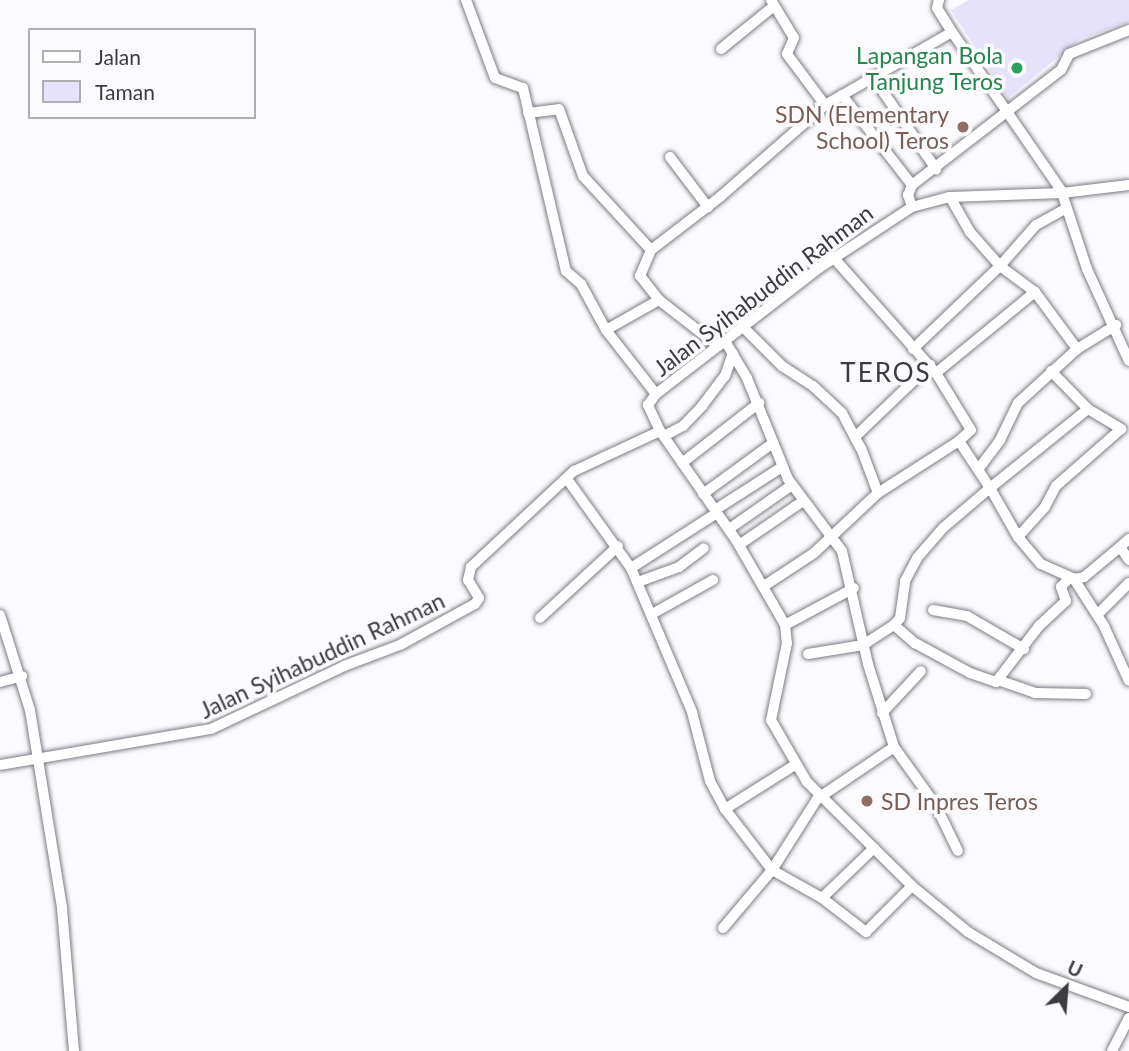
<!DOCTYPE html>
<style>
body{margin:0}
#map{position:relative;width:1129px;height:1051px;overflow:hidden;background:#fbfbfd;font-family:Lato,sans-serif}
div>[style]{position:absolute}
.green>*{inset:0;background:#e6e2f9}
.roads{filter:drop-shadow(0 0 2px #7c7b85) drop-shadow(0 0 2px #7c7b85)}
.minor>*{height:10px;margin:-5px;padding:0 5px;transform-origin:5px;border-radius:5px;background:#fff}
.dots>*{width:19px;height:19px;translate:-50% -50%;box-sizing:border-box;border:4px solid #fbfbfd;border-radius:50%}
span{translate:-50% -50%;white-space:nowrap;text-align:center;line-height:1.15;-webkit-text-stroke:7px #fbfbfd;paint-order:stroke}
.leisure-label{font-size:23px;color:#27864d}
.right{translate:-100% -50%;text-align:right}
.education-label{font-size:23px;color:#785e54}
.left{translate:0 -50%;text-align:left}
.street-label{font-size:23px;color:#3c3b40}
.quarter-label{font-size:26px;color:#3c3b40;letter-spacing:2px}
.legend{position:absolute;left:28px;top:28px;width:228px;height:91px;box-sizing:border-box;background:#fbfbfd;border:2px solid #afaeb1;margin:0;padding:9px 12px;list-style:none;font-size:21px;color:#3c3b40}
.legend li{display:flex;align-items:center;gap:14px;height:35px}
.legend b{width:35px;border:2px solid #afaeb1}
.north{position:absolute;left:1031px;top:953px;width:70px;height:70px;-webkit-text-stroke:5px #fbfbfd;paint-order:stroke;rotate:25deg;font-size:19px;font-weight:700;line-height:28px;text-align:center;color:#3c3b40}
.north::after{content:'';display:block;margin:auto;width:24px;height:32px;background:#3c3b40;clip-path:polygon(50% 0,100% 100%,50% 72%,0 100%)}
</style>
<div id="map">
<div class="green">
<div style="clip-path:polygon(969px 0,1129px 0,1129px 22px,1080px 39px,1008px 98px,951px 10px)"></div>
</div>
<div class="roads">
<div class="minor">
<div style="left:466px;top:0;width:83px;rotate:69.6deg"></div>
<div style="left:495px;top:78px;width:30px;rotate:20deg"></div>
<div style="left:523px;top:88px;width:188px;rotate:76.8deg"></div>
<div style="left:566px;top:271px;width:20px;rotate:41deg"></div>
<div style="left:581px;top:284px;width:52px;rotate:61.5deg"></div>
<div style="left:606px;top:330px;width:81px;rotate:52deg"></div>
<div style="left:771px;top:0;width:44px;rotate:58.8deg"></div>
<div style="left:794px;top:38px;width:17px;rotate:114deg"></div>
<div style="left:787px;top:54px;width:64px;rotate:53.3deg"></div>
<div style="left:939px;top:0;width:8px;rotate:104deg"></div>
<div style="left:937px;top:8px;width:28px;rotate:58deg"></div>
<div style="left:952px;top:32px;width:192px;rotate:55.4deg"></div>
<div style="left:1061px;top:190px;width:83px;rotate:71.8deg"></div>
<div style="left:1087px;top:269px;width:101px;rotate:65.5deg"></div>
<div style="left:721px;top:49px;width:68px;rotate:-39.1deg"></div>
<div style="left:873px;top:77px;width:112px;rotate:55.6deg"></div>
<div style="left:842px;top:95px;width:114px;rotate:52.1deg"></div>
<div style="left:528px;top:113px;width:31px;rotate:-7deg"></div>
<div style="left:559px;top:109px;width:71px;rotate:70.3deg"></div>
<div style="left:583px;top:176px;width:100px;rotate:47.4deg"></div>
<div style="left:670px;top:157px;width:63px;rotate:52.8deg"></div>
<div style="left:912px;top:207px;width:13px;rotate:-108deg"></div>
<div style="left:908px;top:195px;width:11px;rotate:-68deg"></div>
<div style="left:912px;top:185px;width:188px;rotate:-37.7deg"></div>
<div style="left:1061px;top:70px;width:18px;rotate:-63deg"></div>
<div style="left:1069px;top:54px;width:65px;rotate:-21.8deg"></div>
<div style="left:1065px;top:209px;width:33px;rotate:151deg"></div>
<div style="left:1036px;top:225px;width:55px;rotate:131.3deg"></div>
<div style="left:1000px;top:266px;width:44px;rotate:36.6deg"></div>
<div style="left:1035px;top:292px;width:71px;rotate:53.6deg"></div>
<div style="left:659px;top:300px;width:75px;rotate:37.9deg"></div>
<div style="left:743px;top:327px;width:55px;rotate:45deg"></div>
<div style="left:782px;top:366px;width:37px;rotate:33deg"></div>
<div style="left:813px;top:386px;width:40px;rotate:43deg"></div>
<div style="left:842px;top:413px;width:40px;rotate:62deg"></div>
<div style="left:861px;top:448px;width:48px;rotate:69.3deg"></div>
<div style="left:606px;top:330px;width:61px;rotate:-29.5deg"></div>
<div style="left:659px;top:300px;width:31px;rotate:-128deg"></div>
<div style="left:640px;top:276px;width:28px;rotate:-67deg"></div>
<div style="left:651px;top:250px;width:87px;rotate:-37.5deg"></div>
<div style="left:720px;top:197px;width:140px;rotate:-41.2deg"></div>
<div style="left:825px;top:105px;width:146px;rotate:-29.9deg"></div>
<div style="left:913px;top:349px;width:120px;rotate:-43.7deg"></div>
<div style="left:1000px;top:266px;width:45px;rotate:-131.4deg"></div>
<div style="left:970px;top:232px;width:40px;rotate:-119.7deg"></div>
<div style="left:1051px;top:371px;width:53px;rotate:45.8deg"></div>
<div style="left:1088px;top:409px;width:39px;rotate:31deg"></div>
<div style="left:1121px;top:429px;width:86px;rotate:138.8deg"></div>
<div style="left:1056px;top:486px;width:24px;rotate:118deg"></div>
<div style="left:1045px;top:507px;width:40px;rotate:132deg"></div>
<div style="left:1018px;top:537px;width:35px;rotate:50deg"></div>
<div style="left:1041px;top:564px;width:36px;rotate:24deg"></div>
<div style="left:1074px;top:579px;width:10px;rotate:-11deg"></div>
<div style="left:1084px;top:577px;width:47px;rotate:-39.8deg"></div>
<div style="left:1120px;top:547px;width:16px;rotate:55deg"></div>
<div style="left:936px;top:373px;width:128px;rotate:-39.3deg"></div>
<div style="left:660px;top:431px;width:133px;rotate:55.1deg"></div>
<div style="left:736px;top:540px;width:98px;rotate:60deg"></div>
<div style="left:785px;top:625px;width:18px;rotate:84deg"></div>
<div style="left:787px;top:643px;width:79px;rotate:101.7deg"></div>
<div style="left:771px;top:720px;width:72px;rotate:59.9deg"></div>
<div style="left:807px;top:782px;width:148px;rotate:44.7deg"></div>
<div style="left:912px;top:886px;width:72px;rotate:39.4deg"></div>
<div style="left:968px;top:932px;width:79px;rotate:31.1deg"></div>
<div style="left:1036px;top:973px;width:99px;rotate:20.1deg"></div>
<div style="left:664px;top:436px;width:21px;rotate:-28deg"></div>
<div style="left:683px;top:426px;width:28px;rotate:-46deg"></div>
<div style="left:702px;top:406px;width:38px;rotate:-53deg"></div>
<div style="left:725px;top:376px;width:24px;rotate:-71deg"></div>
<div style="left:856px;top:436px;width:103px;rotate:-43.8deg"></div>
<div style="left:682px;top:463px;width:98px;rotate:-37.9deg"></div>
<div style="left:980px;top:467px;width:34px;rotate:-53deg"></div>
<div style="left:1000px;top:440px;width:41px;rotate:-64.1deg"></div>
<div style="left:1018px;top:403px;width:80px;rotate:-42.5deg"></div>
<div style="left:1077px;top:349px;width:46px;rotate:-31.6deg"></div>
<div style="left:567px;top:479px;width:110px;rotate:54.3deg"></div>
<div style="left:631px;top:568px;width:156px;rotate:67deg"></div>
<div style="left:692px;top:712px;width:71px;rotate:75.4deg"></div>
<div style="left:710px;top:781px;width:32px;rotate:62deg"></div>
<div style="left:725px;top:809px;width:77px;rotate:52.4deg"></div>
<div style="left:772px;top:870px;width:57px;rotate:29.2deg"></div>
<div style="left:703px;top:494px;width:87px;rotate:-36.1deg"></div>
<div style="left:715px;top:510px;width:80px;rotate:-32.7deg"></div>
<div style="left:729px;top:529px;width:77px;rotate:-34.9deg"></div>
<div style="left:1018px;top:537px;width:56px;rotate:-119.7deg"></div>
<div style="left:990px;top:488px;width:126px;rotate:-38.9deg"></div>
<div style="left:739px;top:545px;width:78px;rotate:-34.5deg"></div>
<div style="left:1120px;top:547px;width:12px;rotate:-42deg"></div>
<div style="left:631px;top:568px;width:102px;rotate:-32.6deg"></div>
<div style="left:1074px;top:579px;width:56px;rotate:57.4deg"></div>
<div style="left:1104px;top:626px;width:60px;rotate:65.6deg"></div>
<div style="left:638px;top:582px;width:44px;rotate:-20.1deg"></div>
<div style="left:679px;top:567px;width:31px;rotate:-37deg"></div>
<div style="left:764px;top:586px;width:60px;rotate:-33.4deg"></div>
<div style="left:814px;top:553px;width:88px;rotate:-43.2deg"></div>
<div style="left:878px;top:493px;width:96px;rotate:-32.7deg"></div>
<div style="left:933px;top:610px;width:35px;rotate:10deg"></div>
<div style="left:967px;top:616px;width:66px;rotate:30.1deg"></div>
<div style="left:652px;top:614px;width:70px;rotate:-29.1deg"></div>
<div style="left:1098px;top:614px;width:44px;rotate:-45deg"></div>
<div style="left:0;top:615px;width:100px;rotate:72.5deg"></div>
<div style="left:30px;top:710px;width:201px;rotate:80.8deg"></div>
<div style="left:62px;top:908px;width:144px;rotate:85.2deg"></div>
<div style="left:540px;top:618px;width:106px;rotate:-42.7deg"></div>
<div style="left:785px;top:625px;width:78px;rotate:-28.2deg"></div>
<div style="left:894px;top:625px;width:28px;rotate:41deg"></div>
<div style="left:915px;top:643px;width:63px;rotate:28.6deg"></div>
<div style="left:970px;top:673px;width:28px;rotate:19deg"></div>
<div style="left:996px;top:682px;width:71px;rotate:-52.5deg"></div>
<div style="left:1039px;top:626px;width:37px;rotate:-43deg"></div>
<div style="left:1066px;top:601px;width:15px;rotate:-110deg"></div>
<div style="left:1061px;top:587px;width:13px;rotate:-48deg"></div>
<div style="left:808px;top:654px;width:56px;rotate:-9.3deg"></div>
<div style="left:863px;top:645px;width:37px;rotate:-33deg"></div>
<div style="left:894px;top:625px;width:9px;rotate:-49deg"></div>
<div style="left:900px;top:618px;width:37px;rotate:-82deg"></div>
<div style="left:905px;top:581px;width:26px;rotate:-62deg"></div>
<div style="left:917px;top:558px;width:40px;rotate:-49deg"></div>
<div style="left:943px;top:528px;width:62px;rotate:-40.4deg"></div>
<div style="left:990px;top:488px;width:56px;rotate:-123.4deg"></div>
<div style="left:959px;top:441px;width:16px;rotate:-43deg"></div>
<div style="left:971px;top:430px;width:67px;rotate:-121.6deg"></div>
<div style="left:936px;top:373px;width:155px;rotate:-131.6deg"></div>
<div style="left:998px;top:680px;width:39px;rotate:19deg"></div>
<div style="left:1035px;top:693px;width:51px;rotate:1.1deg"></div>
<div style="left:0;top:682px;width:23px;rotate:-15deg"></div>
<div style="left:882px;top:713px;width:57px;rotate:-47.1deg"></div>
<div style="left:894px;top:747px;width:70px;rotate:54.3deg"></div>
<div style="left:935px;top:804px;width:52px;rotate:63.9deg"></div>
<div style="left:0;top:765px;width:214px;rotate:-9.7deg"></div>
<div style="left:211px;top:729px;width:147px;rotate:-25.3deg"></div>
<div style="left:344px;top:666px;width:60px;rotate:-20.6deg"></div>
<div style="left:400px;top:645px;width:85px;rotate:-28.7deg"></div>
<div style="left:475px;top:604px;width:7px;rotate:-56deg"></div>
<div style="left:479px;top:598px;width:21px;rotate:-121deg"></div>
<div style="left:468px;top:580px;width:13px;rotate:-77deg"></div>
<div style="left:471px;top:567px;width:141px;rotate:-43deg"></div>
<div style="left:574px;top:471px;width:95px;rotate:-24.9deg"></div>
<div style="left:660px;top:431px;width:29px;rotate:-115deg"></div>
<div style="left:648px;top:405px;width:14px;rotate:-54deg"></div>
<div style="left:656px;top:394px;width:206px;rotate:-37.7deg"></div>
<div style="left:819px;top:268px;width:111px;rotate:-33.3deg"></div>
<div style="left:912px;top:207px;width:39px;rotate:-15deg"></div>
<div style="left:950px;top:197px;width:112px;rotate:-2deg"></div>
<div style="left:1062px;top:193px;width:67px;rotate:-6.8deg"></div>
<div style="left:725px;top:809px;width:83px;rotate:-32.2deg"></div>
<div style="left:874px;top:848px;width:72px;rotate:136.1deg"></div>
<div style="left:822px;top:898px;width:56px;rotate:37.7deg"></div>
<div style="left:866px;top:932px;width:65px;rotate:-45deg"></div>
<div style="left:723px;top:928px;width:76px;rotate:-49.8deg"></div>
<div style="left:772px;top:870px;width:84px;rotate:-57.6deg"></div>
<div style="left:817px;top:799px;width:93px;rotate:-34deg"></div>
<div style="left:894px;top:747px;width:87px;rotate:-107.4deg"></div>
<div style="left:868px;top:664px;width:116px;rotate:-103deg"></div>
<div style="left:842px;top:551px;width:90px;rotate:-126.9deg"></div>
<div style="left:788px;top:479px;width:109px;rotate:-112.1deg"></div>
<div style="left:747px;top:378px;width:43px;rotate:-120.7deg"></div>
<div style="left:1112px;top:1051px;width:37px;rotate:-63deg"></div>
</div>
</div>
<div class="dots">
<div style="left:1017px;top:68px;background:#2e9e5b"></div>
<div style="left:963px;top:127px;background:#8d6e63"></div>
<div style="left:867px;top:801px;background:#8d6e63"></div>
</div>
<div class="leisure-label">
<span class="right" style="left:1003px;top:68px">Lapangan Bola<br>Tanjung Teros</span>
</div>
<div class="education-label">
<span class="right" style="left:949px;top:127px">SDN (Elementary<br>School) Teros</span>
<span class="left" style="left:881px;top:801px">SD Inpres Teros</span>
</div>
<div class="street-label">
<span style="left:763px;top:290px;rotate:-37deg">Jalan Syihabuddin Rahman</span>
<span style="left:322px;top:655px;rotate:-25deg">Jalan Syihabuddin Rahman</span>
</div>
<div class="quarter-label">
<span style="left:886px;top:373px">TEROS</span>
</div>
<ul class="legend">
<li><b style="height:9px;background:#fff"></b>Jalan</li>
<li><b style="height:19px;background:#e6e2f9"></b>Taman</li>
</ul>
<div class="north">U</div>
</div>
